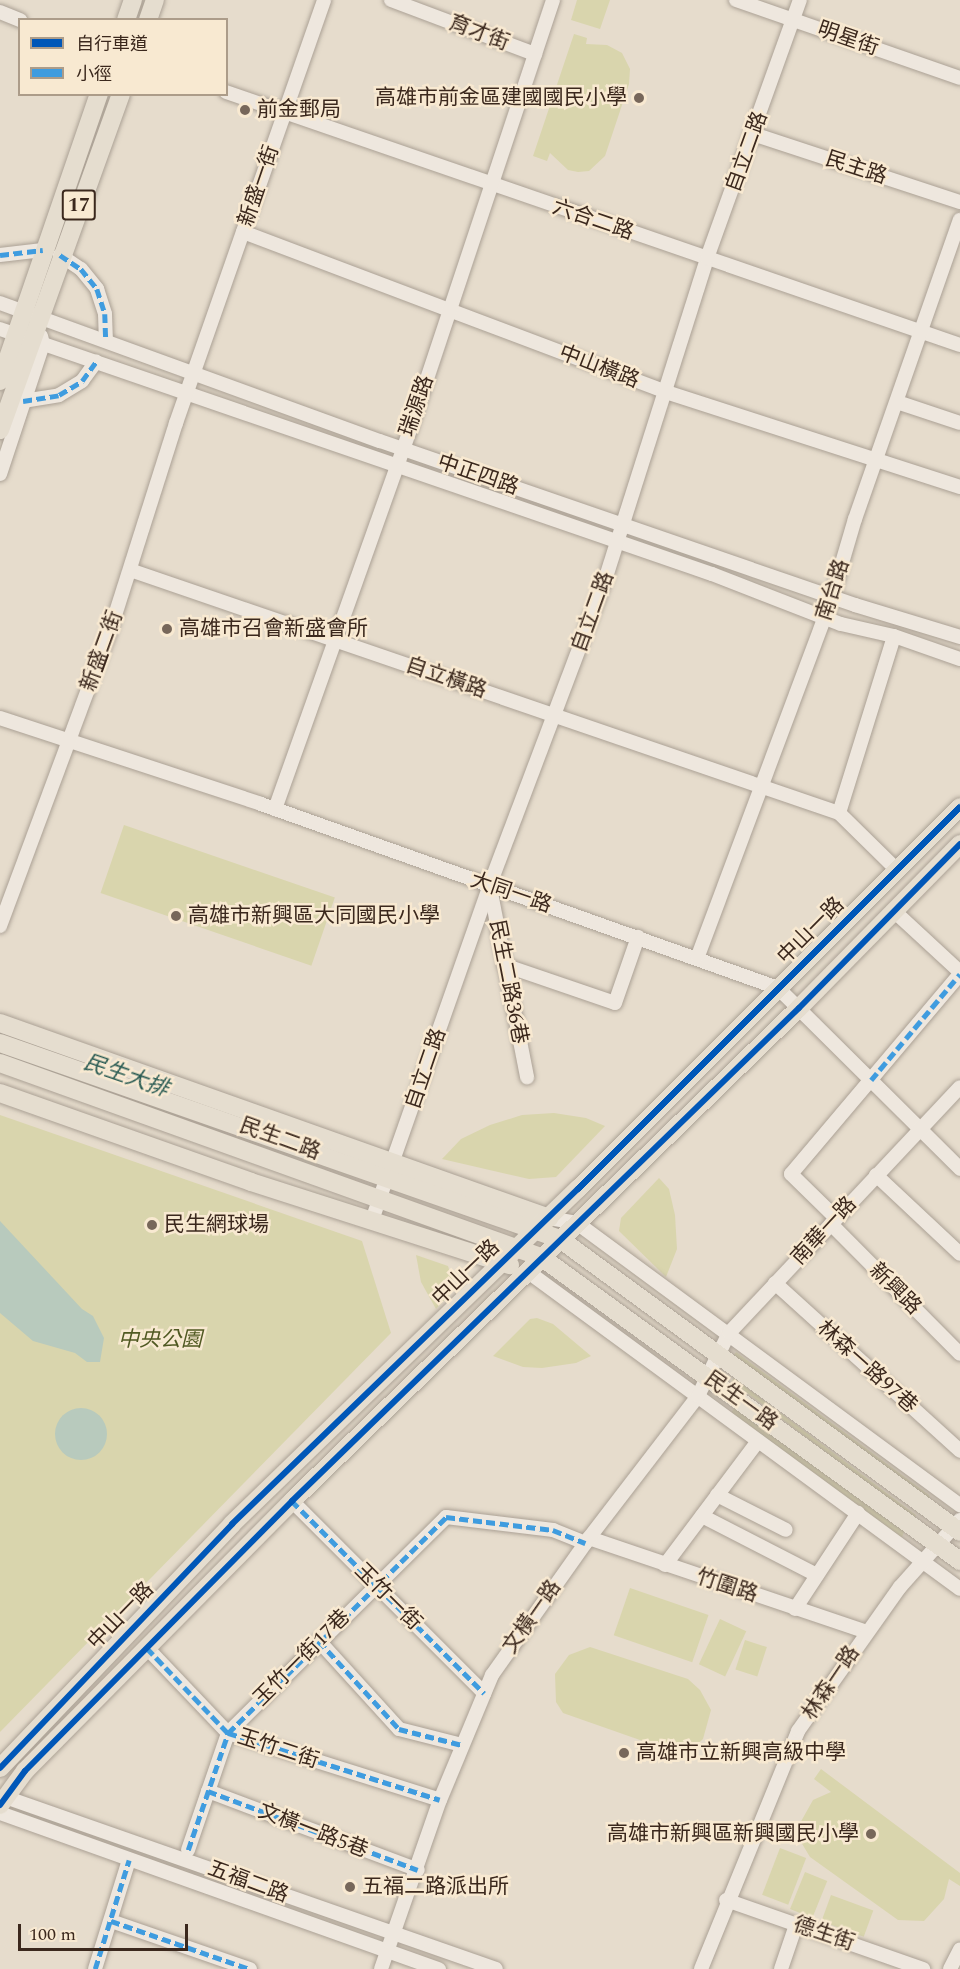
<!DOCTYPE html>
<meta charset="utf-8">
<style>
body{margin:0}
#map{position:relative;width:960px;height:1969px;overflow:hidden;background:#e6dccc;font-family:Spectral,"Noto Sans TC",serif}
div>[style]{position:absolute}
.green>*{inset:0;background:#d9d5ad;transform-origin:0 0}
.water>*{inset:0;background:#b8cabd}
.round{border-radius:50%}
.roads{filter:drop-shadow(0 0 2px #aba195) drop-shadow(0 0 2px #aba195)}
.minor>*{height:14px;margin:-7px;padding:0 7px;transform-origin:7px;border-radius:7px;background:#eee7de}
.major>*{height:18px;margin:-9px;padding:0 9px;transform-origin:9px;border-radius:9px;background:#e5ddcf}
.quiet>*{height:4.5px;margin-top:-2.25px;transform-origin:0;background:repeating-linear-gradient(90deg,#3f9cdf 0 9px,transparent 0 13.5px)}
.cycleway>*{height:6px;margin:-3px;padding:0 3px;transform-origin:3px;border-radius:3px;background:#0057b8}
.dots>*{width:16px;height:16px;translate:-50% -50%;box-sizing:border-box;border:3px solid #f8e9d1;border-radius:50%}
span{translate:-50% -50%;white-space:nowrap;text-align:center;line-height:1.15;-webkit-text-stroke:5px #f8e9d1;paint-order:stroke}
.shield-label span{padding:2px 4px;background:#f8e9d1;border:2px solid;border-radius:4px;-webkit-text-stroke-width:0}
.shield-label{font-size:20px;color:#3b281d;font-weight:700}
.street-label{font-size:21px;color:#3b281d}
.poi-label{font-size:21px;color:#3b281d}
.right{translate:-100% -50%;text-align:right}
.left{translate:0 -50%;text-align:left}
.park-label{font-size:21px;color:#505922;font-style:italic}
.water-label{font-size:22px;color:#2b5c54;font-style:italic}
.legend{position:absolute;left:18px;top:18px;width:210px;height:78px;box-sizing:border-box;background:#f8e9d1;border:2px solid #ac9c89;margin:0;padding:8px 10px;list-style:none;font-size:18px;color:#3b281d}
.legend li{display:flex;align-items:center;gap:12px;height:30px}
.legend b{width:30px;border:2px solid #ac9c89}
.scale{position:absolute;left:18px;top:1924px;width:170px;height:27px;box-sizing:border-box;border:3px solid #3b281d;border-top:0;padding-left:8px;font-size:18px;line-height:21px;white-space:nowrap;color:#3b281d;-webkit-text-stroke:4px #f8e9d1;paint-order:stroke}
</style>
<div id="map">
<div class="green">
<div style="clip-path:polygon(577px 0,610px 0,600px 29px,571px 20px)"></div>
<div style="clip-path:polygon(574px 34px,587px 38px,586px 44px,607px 45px,622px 53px,630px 69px,629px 84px,605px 156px,589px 171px,578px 172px,568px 170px,550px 153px,547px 161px,533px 156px)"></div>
<div style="left:124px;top:825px;width:223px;height:72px;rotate:19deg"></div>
<div style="clip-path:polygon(554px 1113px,586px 1118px,605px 1126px,556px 1177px,529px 1179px,442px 1159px,461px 1139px,490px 1125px,522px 1115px)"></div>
<div style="clip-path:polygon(0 1115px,362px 1241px,391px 1333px,0 1732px)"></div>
<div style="clip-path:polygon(659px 1178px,669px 1189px,675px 1215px,677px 1249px,666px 1277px,619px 1231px,621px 1218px)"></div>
<div style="clip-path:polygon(416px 1255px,448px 1266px,455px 1289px,436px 1309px,421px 1282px)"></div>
<div style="clip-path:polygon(537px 1318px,553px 1324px,591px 1356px,576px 1363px,542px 1368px,523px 1367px,493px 1356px,530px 1319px)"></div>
<div style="clip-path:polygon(736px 1352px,929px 1495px,931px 1502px,732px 1358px)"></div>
<div style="left:734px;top:1378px;width:228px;height:4px;rotate:37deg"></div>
<div style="clip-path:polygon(735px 1407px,905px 1529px,902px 1537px,899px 1538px,731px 1413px)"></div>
<div style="left:630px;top:1588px;width:83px;height:50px;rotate:19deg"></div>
<div style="left:720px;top:1619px;width:29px;height:50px;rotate:25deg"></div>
<div style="left:745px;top:1640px;width:23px;height:31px;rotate:18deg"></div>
<div style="clip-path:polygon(590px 1647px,688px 1679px,700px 1690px,711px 1710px,703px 1739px,691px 1750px,677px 1753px,563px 1713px,556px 1702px,555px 1674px,569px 1655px)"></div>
<div style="clip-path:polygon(821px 1769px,960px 1873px,960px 1886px,949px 1879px,944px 1899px,924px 1921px,898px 1920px,810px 1857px,801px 1842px,799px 1825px,813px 1800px,831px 1792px,814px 1779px)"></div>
<div style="left:780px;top:1848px;width:28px;height:50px;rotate:21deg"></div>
<div style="left:805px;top:1872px;width:24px;height:40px;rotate:22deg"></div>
<div style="left:831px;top:1895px;width:45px;height:28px;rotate:20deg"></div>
</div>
<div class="water">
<div style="clip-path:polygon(0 1221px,82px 1309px,93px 1316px,104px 1338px,100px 1362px,87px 1362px,75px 1353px,33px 1341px,0 1313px)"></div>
<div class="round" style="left:55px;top:1408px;width:52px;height:52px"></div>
</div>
<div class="roads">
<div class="minor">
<div style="left:391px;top:0;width:154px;rotate:20.6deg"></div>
<div style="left:736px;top:0;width:237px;rotate:19.2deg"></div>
<div style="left:0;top:12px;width:22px;rotate:22deg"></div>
<div style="left:226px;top:92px;width:776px;rotate:19.02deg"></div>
<div style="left:753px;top:134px;width:218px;rotate:18.2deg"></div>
<div style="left:243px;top:232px;width:452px;rotate:20.7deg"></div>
<div style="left:666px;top:392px;width:309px;rotate:17.9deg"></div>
<div style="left:0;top:255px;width:43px;rotate:-6.6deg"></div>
<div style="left:60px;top:255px;width:25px;rotate:34deg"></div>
<div style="left:81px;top:269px;width:26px;rotate:51deg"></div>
<div style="left:97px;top:289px;width:26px;rotate:72deg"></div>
<div style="left:105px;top:314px;width:26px;rotate:88deg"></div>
<div style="left:0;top:303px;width:404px;rotate:20deg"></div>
<div style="left:380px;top:441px;width:503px;rotate:19.05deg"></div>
<div style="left:855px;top:605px;width:110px;rotate:16.9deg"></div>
<div style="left:0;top:329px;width:753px;rotate:18.99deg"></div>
<div style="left:712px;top:574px;width:138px;rotate:21.2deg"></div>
<div style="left:841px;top:624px;width:54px;rotate:12.8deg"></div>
<div style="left:894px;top:636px;width:70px;rotate:19.2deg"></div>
<div style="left:23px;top:401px;width:36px;rotate:-9deg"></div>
<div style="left:59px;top:395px;width:27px;rotate:-31deg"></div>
<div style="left:82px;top:381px;width:24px;rotate:-54deg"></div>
<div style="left:897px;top:402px;width:66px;rotate:18.4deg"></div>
<div style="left:0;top:474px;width:137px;rotate:-71.7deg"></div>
<div style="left:43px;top:344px;width:8px;rotate:-104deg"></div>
<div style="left:130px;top:570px;width:749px;rotate:18.92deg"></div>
<div style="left:839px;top:813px;width:81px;rotate:44.5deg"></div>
<div style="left:0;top:718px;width:275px;rotate:18.2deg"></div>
<div style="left:261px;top:804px;width:549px;rotate:19.59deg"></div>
<div style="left:778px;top:988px;width:257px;rotate:44.8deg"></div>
<div style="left:275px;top:809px;width:405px;rotate:-70.4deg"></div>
<div style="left:411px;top:427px;width:450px;rotate:-71.6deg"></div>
<div style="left:839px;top:813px;width:185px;rotate:-72.7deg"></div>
<div style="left:490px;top:888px;width:193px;rotate:78.9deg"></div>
<div style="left:894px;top:911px;width:90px;rotate:42.7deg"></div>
<div style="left:0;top:926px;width:318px;rotate:-69.6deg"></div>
<div style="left:111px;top:628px;width:215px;rotate:-72.4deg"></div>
<div style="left:176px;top:423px;width:448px;rotate:-70.7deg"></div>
<div style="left:698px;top:956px;width:383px;rotate:-69.5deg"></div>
<div style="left:832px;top:597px;width:81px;rotate:-73.6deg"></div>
<div style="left:855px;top:519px;width:317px;rotate:-70.7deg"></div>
<div style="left:504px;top:965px;width:117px;rotate:18.9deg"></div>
<div style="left:615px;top:1003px;width:70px;rotate:-70.8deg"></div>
<div style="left:876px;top:1175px;width:115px;rotate:43.2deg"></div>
<div style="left:549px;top:1218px;width:28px;rotate:10deg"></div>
<div style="left:577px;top:1223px;width:476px;rotate:36.4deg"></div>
<div style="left:836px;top:1218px;width:63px;rotate:-135.6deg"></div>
<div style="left:791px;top:1174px;width:262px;rotate:-49.8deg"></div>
<div style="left:372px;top:1220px;width:353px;rotate:-70.6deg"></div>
<div style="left:489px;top:887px;width:331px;rotate:-69.3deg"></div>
<div style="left:606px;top:577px;width:335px;rotate:-72.4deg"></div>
<div style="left:707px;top:258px;width:274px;rotate:-70.2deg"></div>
<div style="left:831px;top:1224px;width:183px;rotate:45.2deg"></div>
<div style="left:527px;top:1271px;width:537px;rotate:36.29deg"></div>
<div style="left:775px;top:1283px;width:250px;rotate:42.2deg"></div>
<div style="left:717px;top:1495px;width:77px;rotate:26.9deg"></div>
<div style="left:292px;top:1501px;width:272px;rotate:45deg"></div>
<div style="left:702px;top:1516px;width:129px;rotate:27.2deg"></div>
<div style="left:589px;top:1538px;width:293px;rotate:18.7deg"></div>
<div style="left:665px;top:1565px;width:155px;rotate:-53.1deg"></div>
<div style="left:795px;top:1609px;width:115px;rotate:-56.7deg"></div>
<div style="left:319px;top:1641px;width:119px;rotate:47.7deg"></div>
<div style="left:399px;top:1729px;width:65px;rotate:14.3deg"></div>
<div style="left:147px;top:1648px;width:117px;rotate:46.4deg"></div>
<div style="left:228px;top:1733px;width:222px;rotate:17.5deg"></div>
<div style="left:208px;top:1791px;width:224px;rotate:20.6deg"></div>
<div style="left:5px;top:1797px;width:520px;rotate:19.31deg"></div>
<div style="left:0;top:1813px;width:466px;rotate:19.6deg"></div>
<div style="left:188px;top:1850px;width:124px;rotate:-71.1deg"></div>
<div style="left:228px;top:1733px;width:307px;rotate:-44.7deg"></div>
<div style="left:446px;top:1517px;width:108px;rotate:6.9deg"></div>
<div style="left:553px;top:1530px;width:35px;rotate:22deg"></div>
<div style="left:726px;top:1900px;width:209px;rotate:19.3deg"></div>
<div style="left:111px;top:1921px;width:147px;rotate:19.1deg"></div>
<div style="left:95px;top:1969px;width:114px;rotate:-72.7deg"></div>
<div style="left:381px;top:1969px;width:179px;rotate:-70.8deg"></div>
<div style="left:440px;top:1800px;width:135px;rotate:-67.4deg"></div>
<div style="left:492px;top:1675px;width:168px;rotate:-54.7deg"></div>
<div style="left:589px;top:1538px;width:179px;rotate:-52.5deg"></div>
<div style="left:698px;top:1396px;width:70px;rotate:-63.8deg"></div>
<div style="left:729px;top:1333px;width:337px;rotate:-46.8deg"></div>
<div style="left:701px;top:1969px;width:257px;rotate:-67.8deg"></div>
<div style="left:798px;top:1731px;width:176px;rotate:-54.7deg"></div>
<div style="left:900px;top:1587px;width:90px;rotate:-48.2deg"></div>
<div style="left:781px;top:1969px;width:46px;rotate:-71.2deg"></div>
<div style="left:950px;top:1969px;width:22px;rotate:-63deg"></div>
</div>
<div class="major">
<div style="left:126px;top:20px;width:21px;rotate:-71deg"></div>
<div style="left:148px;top:20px;width:21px;rotate:-71deg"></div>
<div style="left:0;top:381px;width:304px;rotate:-71deg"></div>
<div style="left:0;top:430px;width:357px;rotate:-70.2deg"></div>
<div style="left:0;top:1023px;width:583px;rotate:19.55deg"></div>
<div style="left:0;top:1043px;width:593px;rotate:19.29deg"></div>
<div style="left:560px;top:1239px;width:496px;rotate:36.2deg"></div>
<div style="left:0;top:1063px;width:575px;rotate:19.73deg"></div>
<div style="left:541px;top:1257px;width:518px;rotate:35.96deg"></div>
<div style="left:0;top:1093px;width:266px;rotate:19.5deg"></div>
<div style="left:251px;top:1182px;width:272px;rotate:17.8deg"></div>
<div style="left:0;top:1768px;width:337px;rotate:-46.4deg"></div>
<div style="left:232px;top:1524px;width:482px;rotate:-44.1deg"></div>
<div style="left:578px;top:1189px;width:540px;rotate:-45deg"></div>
<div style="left:0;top:1805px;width:42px;rotate:-53.7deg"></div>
<div style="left:25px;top:1771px;width:380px;rotate:-45.3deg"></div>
<div style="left:292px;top:1501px;width:707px;rotate:-44.2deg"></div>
<div style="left:799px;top:1008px;width:230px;rotate:-45.5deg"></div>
</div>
</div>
<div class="quiet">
<div style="left:0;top:255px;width:43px;rotate:-6.6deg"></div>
<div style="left:60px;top:255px;width:25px;rotate:34deg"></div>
<div style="left:81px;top:269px;width:26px;rotate:51deg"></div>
<div style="left:97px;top:289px;width:26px;rotate:72deg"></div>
<div style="left:105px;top:314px;width:26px;rotate:88deg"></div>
<div style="left:23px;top:401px;width:36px;rotate:-9deg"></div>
<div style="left:59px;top:395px;width:27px;rotate:-31deg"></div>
<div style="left:82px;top:381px;width:24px;rotate:-54deg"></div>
<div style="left:871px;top:1080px;width:138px;rotate:-50deg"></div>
<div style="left:292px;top:1501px;width:272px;rotate:45deg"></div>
<div style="left:319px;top:1641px;width:119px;rotate:47.7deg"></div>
<div style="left:399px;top:1729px;width:65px;rotate:14.3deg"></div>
<div style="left:147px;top:1648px;width:117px;rotate:46.4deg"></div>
<div style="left:228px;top:1733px;width:222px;rotate:17.5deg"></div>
<div style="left:208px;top:1791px;width:224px;rotate:20.6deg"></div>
<div style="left:188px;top:1850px;width:124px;rotate:-71.1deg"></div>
<div style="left:228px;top:1733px;width:307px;rotate:-44.7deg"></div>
<div style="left:446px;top:1517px;width:108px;rotate:6.9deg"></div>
<div style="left:553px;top:1530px;width:35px;rotate:22deg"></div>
<div style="left:111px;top:1921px;width:147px;rotate:19.1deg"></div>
<div style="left:95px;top:1969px;width:114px;rotate:-72.7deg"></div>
</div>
<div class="cycleway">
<div style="left:0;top:1768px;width:337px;rotate:-46.4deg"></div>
<div style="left:232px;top:1524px;width:482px;rotate:-44.1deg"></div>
<div style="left:578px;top:1189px;width:540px;rotate:-45deg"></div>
<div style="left:0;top:1805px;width:42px;rotate:-53.7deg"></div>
<div style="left:25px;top:1771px;width:380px;rotate:-45.3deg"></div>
<div style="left:292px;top:1501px;width:707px;rotate:-44.2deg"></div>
<div style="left:799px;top:1008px;width:230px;rotate:-45.5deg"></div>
</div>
<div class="dots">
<div style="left:639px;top:98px;background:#77675a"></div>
<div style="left:245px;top:110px;background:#77675a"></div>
<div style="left:167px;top:629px;background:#77675a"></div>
<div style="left:176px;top:916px;background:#77675a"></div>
<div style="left:152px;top:1225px;background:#77675a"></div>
<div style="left:624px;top:1753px;background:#77675a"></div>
<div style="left:871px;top:1834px;background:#77675a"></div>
<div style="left:350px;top:1887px;background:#77675a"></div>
</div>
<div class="shield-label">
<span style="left:79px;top:205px">17</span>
</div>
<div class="street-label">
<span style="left:479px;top:33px;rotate:21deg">育才街</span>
<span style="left:848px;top:39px;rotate:19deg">明星街</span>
<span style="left:747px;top:152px;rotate:-70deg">自立二路</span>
<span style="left:856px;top:168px;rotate:18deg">民主路</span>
<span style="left:259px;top:186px;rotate:-71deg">新盛一街</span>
<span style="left:593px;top:220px;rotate:19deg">六合二路</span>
<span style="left:599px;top:367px;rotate:21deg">中山橫路</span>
<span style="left:417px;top:406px;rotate:-71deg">瑞源路</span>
<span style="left:478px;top:475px;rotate:19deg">中正四路</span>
<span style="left:833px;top:590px;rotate:-72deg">南台路</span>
<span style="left:593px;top:612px;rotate:-70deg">自立二路</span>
<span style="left:102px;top:651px;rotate:-70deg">新盛二街</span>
<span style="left:446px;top:678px;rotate:19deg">自立橫路</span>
<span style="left:511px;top:893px;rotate:19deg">大同一路</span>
<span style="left:811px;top:931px;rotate:-45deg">中山一路</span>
<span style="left:508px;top:982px;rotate:79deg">民生二路36巷</span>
<span style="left:426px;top:1069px;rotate:-71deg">自立二路</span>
<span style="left:280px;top:1139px;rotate:20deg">民生二路</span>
<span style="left:824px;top:1231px;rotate:-47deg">南華一路</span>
<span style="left:466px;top:1273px;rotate:-44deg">中山一路</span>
<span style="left:895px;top:1289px;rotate:45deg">新興路</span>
<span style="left:867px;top:1367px;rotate:42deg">林森一路97巷</span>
<span style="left:741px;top:1401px;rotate:36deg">民生一路</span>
<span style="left:727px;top:1586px;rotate:18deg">竹圍路</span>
<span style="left:388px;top:1597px;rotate:45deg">玉竹一街</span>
<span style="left:121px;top:1616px;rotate:-46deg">中山一路</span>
<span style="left:532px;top:1617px;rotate:-55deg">文橫一路</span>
<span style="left:302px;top:1658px;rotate:-45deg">玉竹一街17巷</span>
<span style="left:831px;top:1683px;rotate:-56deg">林森一路</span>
<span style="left:278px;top:1749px;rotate:18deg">玉竹二街</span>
<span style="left:313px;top:1831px;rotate:21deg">文橫一路5巷</span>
<span style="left:248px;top:1882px;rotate:20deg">五福二路</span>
<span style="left:824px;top:1934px;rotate:19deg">德生街</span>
</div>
<div class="poi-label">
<span class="right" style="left:627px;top:98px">高雄市前金區建國國民小學</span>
<span class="left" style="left:257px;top:110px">前金郵局</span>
<span class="left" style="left:179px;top:629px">高雄市召會新盛會所</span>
<span class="left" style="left:188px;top:916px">高雄市新興區大同國民小學</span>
<span class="left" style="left:164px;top:1225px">民生網球場</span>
<span class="left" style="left:636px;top:1753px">高雄市立新興高級中學</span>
<span class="right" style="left:859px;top:1834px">高雄市新興區新興國民小學</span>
<span class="left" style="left:362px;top:1887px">五福二路派出所</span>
</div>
<div class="park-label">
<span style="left:160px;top:1340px">中央公園</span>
</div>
<div class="water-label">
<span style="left:126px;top:1076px;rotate:19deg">民生大排</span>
</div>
<ul class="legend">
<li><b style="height:8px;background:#0057b8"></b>自行車道</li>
<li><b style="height:8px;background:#3f9cdf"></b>小徑</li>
</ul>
<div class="scale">100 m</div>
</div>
